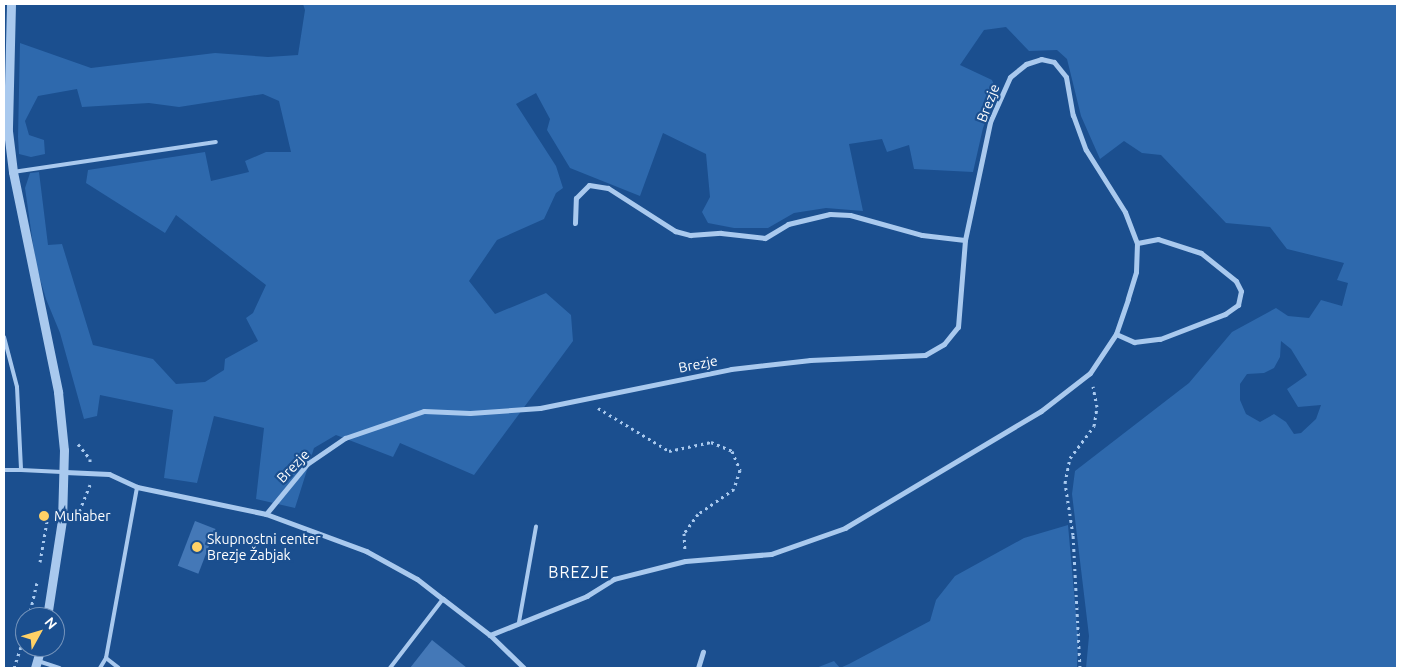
<!DOCTYPE html>
<meta charset="utf-8">
<style>
body{margin:0}
#map{position:relative;width:1401px;height:672px;overflow:hidden;background:#1b4f8f;font-family:Ubuntu,sans-serif}
div>[style]{position:absolute}
.green>*{inset:0;background:#2e69ad}
.building>*{inset:0;background:#4478b7;transform-origin:0 0}
.path>*{height:3px;margin-top:-1.5px;transform-origin:0;background:repeating-linear-gradient(90deg,#a9c9ee 0 2.5px,transparent 0 6.5px)}
.service>*{height:4px;margin:-2px;padding:0 2px;transform-origin:2px;border-radius:2px;background:#a9c9ee}
.minor>*{height:5px;margin:-2.5px;padding:0 2.5px;transform-origin:2.5px;border-radius:2.5px;background:#a9c9ee}
.tertiary>*{height:9px;margin:-4.5px;padding:0 4.5px;transform-origin:4.5px;border-radius:4.5px;background:#a9c9ee}
.dots>*{width:14px;height:14px;translate:-50% -50%;box-sizing:border-box;border:2px solid #1b4f8f;border-radius:50%}
span{translate:-50% -50%;white-space:nowrap;text-align:center;line-height:1.15;-webkit-text-stroke:4.5px #1b4f8f;paint-order:stroke}
.street-label{font-size:14px;color:#fff}
.poi-label{font-size:14px;color:#fff}
.left{translate:0 -50%;text-align:left}
.quarter-label{font-size:16px;color:#fff;letter-spacing:1px}
.frame{position:absolute;inset:0;border:5px solid #fff;pointer-events:none}
.north{position:absolute;left:15px;top:607px;width:50px;height:50px;box-sizing:border-box;background:#1b4f8f;border:1px solid #7695bc;border-radius:50%;rotate:51deg;font-size:14px;font-weight:700;line-height:20px;text-align:center;color:#fff}
.north::after{content:'';display:block;margin:auto;width:18px;height:22px;background:#ffd166;clip-path:polygon(50% 0,100% 100%,50% 72%,0 100%)}
</style>
<div id="map">
<div class="green">
<div style="clip-path:polygon(evenodd,303px 4px,1397px 4px,1397px 668px,1086px 668px,1089px 636px,1072px 494px,1075px 471px,1189px 383px,1232px 332px,1276px 308px,1288px 316px,1309px 318px,1321px 300px,1342px 306px,1348px 283px,1337px 280px,1344px 263px,1287px 249px,1270px 227px,1226px 223px,1161px 155px,1142px 153px,1124px 141px,1100px 159px,1081px 116px,1067px 59px,1057px 50px,1029px 51px,1006px 27px,984px 30px,960px 65px,992px 80px,997px 92px,983px 128px,973px 172px,914px 169px,909px 145px,887px 152px,882px 139px,849px 144px,863px 211px,826px 208px,794px 213px,768px 228px,734px 228px,708px 223px,702px 212px,710px 197px,706px 154px,663px 133px,640px 196px,570px 168px,547px 130px,550px 119px,536px 93px,516px 104px,556px 166px,563px 188px,556px 193px,544px 219px,497px 240px,469px 281px,495px 314px,546px 293px,571px 315px,573px 341px,474px 475px,400px 443px,393px 457px,336px 435px,314px 448px,295px 508px,256px 499px,264px 428px,214px 416px,197px 483px,164px 478px,173px 410px,100px 395px,97px 416px,84px 419px,60px 333px,46px 299px,36px 265px,25px 188px,30px 173px,39px 172px,48px 245px,62px 244px,93px 345px,153px 359px,176px 384px,205px 382px,224px 370px,225px 359px,258px 341px,246px 318px,253px 313px,266px 285px,176px 215px,165px 233px,86px 183px,88px 170px,205px 152px,211px 181px,249px 172px,245px 161px,266px 152px,291px 152px,279px 101px,263px 94px,179px 107px,149px 103px,82px 107px,77px 89px,38px 96px,25px 121px,29px 135px,44px 140px,45px 154px,31px 157px,19px 154px,18px 137px,20px 43px,91px 68px,215px 53px,268px 57px,298px 55px,305px 10px,303px 4px,1281px 341px,1291px 349px,1307px 375px,1287px 389px,1298px 407px,1321px 405px,1316px 419px,1301px 433px,1294px 434px,1286px 422px,1274px 414px,1260px 422px,1246px 414px,1240px 400px,1240px 384px,1247px 374px,1264px 373px,1274px 368px,1280px 357px,1281px 341px)"></div>
<div style="clip-path:polygon(1068px 525px,1078px 637px,1077px 668px,816px 668px,834px 661px,840px 668px,849px 664px,930px 621px,936px 600px,955px 576px,1024px 538px)"></div>
</div>
<div class="building">
<div style="left:195px;top:521px;width:22px;height:48px;rotate:21deg"></div>
<div style="clip-path:polygon(432px 640px,467px 668px,410px 668px)"></div>
</div>
<div class="path">
<div style="left:598px;top:408px;width:83px;rotate:31.2deg"></div>
<div style="left:669px;top:451px;width:43px;rotate:-12.1deg"></div>
<div style="left:711px;top:442px;width:23px;rotate:23deg"></div>
<div style="left:732px;top:451px;width:21px;rotate:67deg"></div>
<div style="left:740px;top:470px;width:20px;rotate:108deg"></div>
<div style="left:734px;top:489px;width:44px;rotate:145.2deg"></div>
<div style="left:698px;top:514px;width:24px;rotate:126deg"></div>
<div style="left:684px;top:533px;width:17px;rotate:87deg"></div>
<div style="left:78px;top:444px;width:19px;rotate:51deg"></div>
<div style="left:90px;top:459px;width:4px;rotate:90deg"></div>
<div style="left:77px;top:517px;width:35px;rotate:-68deg"></div>
<div style="left:40px;top:562px;width:42px;rotate:-80.3deg"></div>
<div style="left:29px;top:617px;width:35px;rotate:-77deg"></div>
<div style="left:14px;top:668px;width:36px;rotate:-72deg"></div>
<div style="left:1080px;top:668px;width:133px;rotate:-93deg"></div>
<div style="left:1073px;top:535px;width:53px;rotate:-98.7deg"></div>
<div style="left:1065px;top:483px;width:25px;rotate:-79deg"></div>
<div style="left:1070px;top:458px;width:40px;rotate:-53deg"></div>
<div style="left:1094px;top:426px;width:19px;rotate:-81deg"></div>
<div style="left:1097px;top:407px;width:21px;rotate:-101deg"></div>
</div>
<div class="service">
<div style="left:13px;top:172px;width:205px;rotate:-8.4deg"></div>
<div style="left:4px;top:337px;width:52px;rotate:75.4deg"></div>
<div style="left:17px;top:387px;width:83px;rotate:87.2deg"></div>
<div style="left:21px;top:470px;width:41px;rotate:2.8deg"></div>
<div style="left:4px;top:470px;width:17px"></div>
<div style="left:519px;top:622px;width:97px;rotate:-79.9deg"></div>
<div style="left:106px;top:658px;width:16px;rotate:38deg"></div>
<div style="left:38px;top:661px;width:23px;rotate:18deg"></div>
<div style="left:100px;top:668px;width:12px;rotate:-59deg"></div>
<div style="left:106px;top:658px;width:174px;rotate:-79.7deg"></div>
<div style="left:390px;top:668px;width:87px;rotate:-52.5deg"></div>
</div>
<div class="minor">
<div style="left:575px;top:223px;width:25px;rotate:-88deg"></div>
<div style="left:576px;top:198px;width:18px;rotate:-45deg"></div>
<div style="left:589px;top:185px;width:19px;rotate:9deg"></div>
<div style="left:608px;top:188px;width:80px;rotate:32.7deg"></div>
<div style="left:675px;top:231px;width:16px;rotate:15deg"></div>
<div style="left:690px;top:235px;width:31px;rotate:-4deg"></div>
<div style="left:721px;top:233px;width:44px;rotate:6.5deg"></div>
<div style="left:765px;top:238px;width:27px;rotate:-31deg"></div>
<div style="left:788px;top:224px;width:43px;rotate:-13.4deg"></div>
<div style="left:830px;top:214px;width:20px;rotate:3deg"></div>
<div style="left:850px;top:215px;width:75px;rotate:15.5deg"></div>
<div style="left:922px;top:235px;width:43px;rotate:6.6deg"></div>
<div style="left:1116px;top:334px;width:20px;rotate:24deg"></div>
<div style="left:1134px;top:342px;width:26px;rotate:-7deg"></div>
<div style="left:1160px;top:339px;width:70px;rotate:-21deg"></div>
<div style="left:1225px;top:314px;width:16px;rotate:-35deg"></div>
<div style="left:1238px;top:305px;width:14px;rotate:-78deg"></div>
<div style="left:1241px;top:291px;width:11px;rotate:-117deg"></div>
<div style="left:1236px;top:281px;width:45px;rotate:-141.3deg"></div>
<div style="left:1201px;top:253px;width:45px;rotate:-162deg"></div>
<div style="left:1158px;top:239px;width:21px;rotate:169deg"></div>
<div style="left:65px;top:472px;width:44px;rotate:2.6deg"></div>
<div style="left:109px;top:474px;width:31px;rotate:25deg"></div>
<div style="left:137px;top:487px;width:132px;rotate:11.8deg"></div>
<div style="left:266px;top:514px;width:107px;rotate:20.3deg"></div>
<div style="left:366px;top:551px;width:58px;rotate:28.8deg"></div>
<div style="left:417px;top:579px;width:33px;rotate:38deg"></div>
<div style="left:443px;top:599px;width:59px;rotate:37.5deg"></div>
<div style="left:490px;top:635px;width:47px;rotate:44.1deg"></div>
<div style="left:266px;top:514px;width:65px;rotate:-50.6deg"></div>
<div style="left:307px;top:464px;width:46px;rotate:-34.4deg"></div>
<div style="left:345px;top:438px;width:83px;rotate:-18.9deg"></div>
<div style="left:424px;top:411px;width:46px;rotate:2.5deg"></div>
<div style="left:470px;top:413px;width:70px;rotate:-4.1deg"></div>
<div style="left:540px;top:408px;width:195px;rotate:-11.5deg"></div>
<div style="left:731px;top:369px;width:80px;rotate:-6.5deg"></div>
<div style="left:810px;top:360px;width:115px;rotate:-2.5deg"></div>
<div style="left:925px;top:355px;width:22px;rotate:-30deg"></div>
<div style="left:944px;top:344px;width:22px;rotate:-51deg"></div>
<div style="left:958px;top:327px;width:87px;rotate:-85.4deg"></div>
<div style="left:965px;top:240px;width:121px;rotate:-78deg"></div>
<div style="left:990px;top:122px;width:49px;rotate:-66deg"></div>
<div style="left:1010px;top:77px;width:21px;rotate:-39deg"></div>
<div style="left:1026px;top:64px;width:16px;rotate:-18deg"></div>
<div style="left:1041px;top:59px;width:13px;rotate:13deg"></div>
<div style="left:1054px;top:62px;width:19px;rotate:51deg"></div>
<div style="left:1066px;top:77px;width:39px;rotate:80deg"></div>
<div style="left:1073px;top:115px;width:37px;rotate:70deg"></div>
<div style="left:1086px;top:150px;width:73px;rotate:57.8deg"></div>
<div style="left:1125px;top:212px;width:33px;rotate:69deg"></div>
<div style="left:1137px;top:243px;width:29px;rotate:92deg"></div>
<div style="left:1136px;top:272px;width:28px;rotate:107deg"></div>
<div style="left:1128px;top:299px;width:37px;rotate:109deg"></div>
<div style="left:1116px;top:334px;width:47px;rotate:123.7deg"></div>
<div style="left:1090px;top:373px;width:62px;rotate:142.2deg"></div>
<div style="left:1041px;top:411px;width:228px;rotate:149.2deg"></div>
<div style="left:845px;top:528px;width:78px;rotate:160.6deg"></div>
<div style="left:771px;top:554px;width:86px;rotate:175.3deg"></div>
<div style="left:685px;top:561px;width:73px;rotate:165.8deg"></div>
<div style="left:614px;top:579px;width:32px;rotate:148deg"></div>
<div style="left:587px;top:596px;width:105px;rotate:158.1deg"></div>
<div style="left:698px;top:668px;width:17px;rotate:-73deg"></div>
</div>
<div class="tertiary">
<div style="left:11px;top:4px;width:127px;rotate:91.4deg"></div>
<div style="left:8px;top:131px;width:41px;rotate:83deg"></div>
<div style="left:13px;top:172px;width:225px;rotate:78.4deg"></div>
<div style="left:58px;top:392px;width:58px;rotate:84.1deg"></div>
<div style="left:64px;top:450px;width:70px;rotate:91.6deg"></div>
<div style="left:62px;top:520px;width:98px;rotate:98.8deg"></div>
<div style="left:35px;top:668px;width:22px;rotate:-74deg"></div>
</div>
<div class="dots">
<div style="left:44px;top:516px;background:#ffd166"></div>
<div style="left:197px;top:547px;background:#ffd166"></div>
</div>
<div class="street-label">
<span style="left:988px;top:103px;rotate:-69deg">Brezje</span>
<span style="left:698px;top:364px;rotate:-11deg">Brezje</span>
<span style="left:293px;top:466px;rotate:-46deg">Brezje</span>
</div>
<div class="poi-label">
<span class="left" style="left:54px;top:516px">Muhaber</span>
<span class="left" style="left:207px;top:547px">Skupnostni center<br>Brezje Žabjak</span>
</div>
<div class="quarter-label">
<span style="left:579px;top:572px">BREZJE</span>
</div>
<div class="frame"></div>
<div class="north">N</div>
</div>
